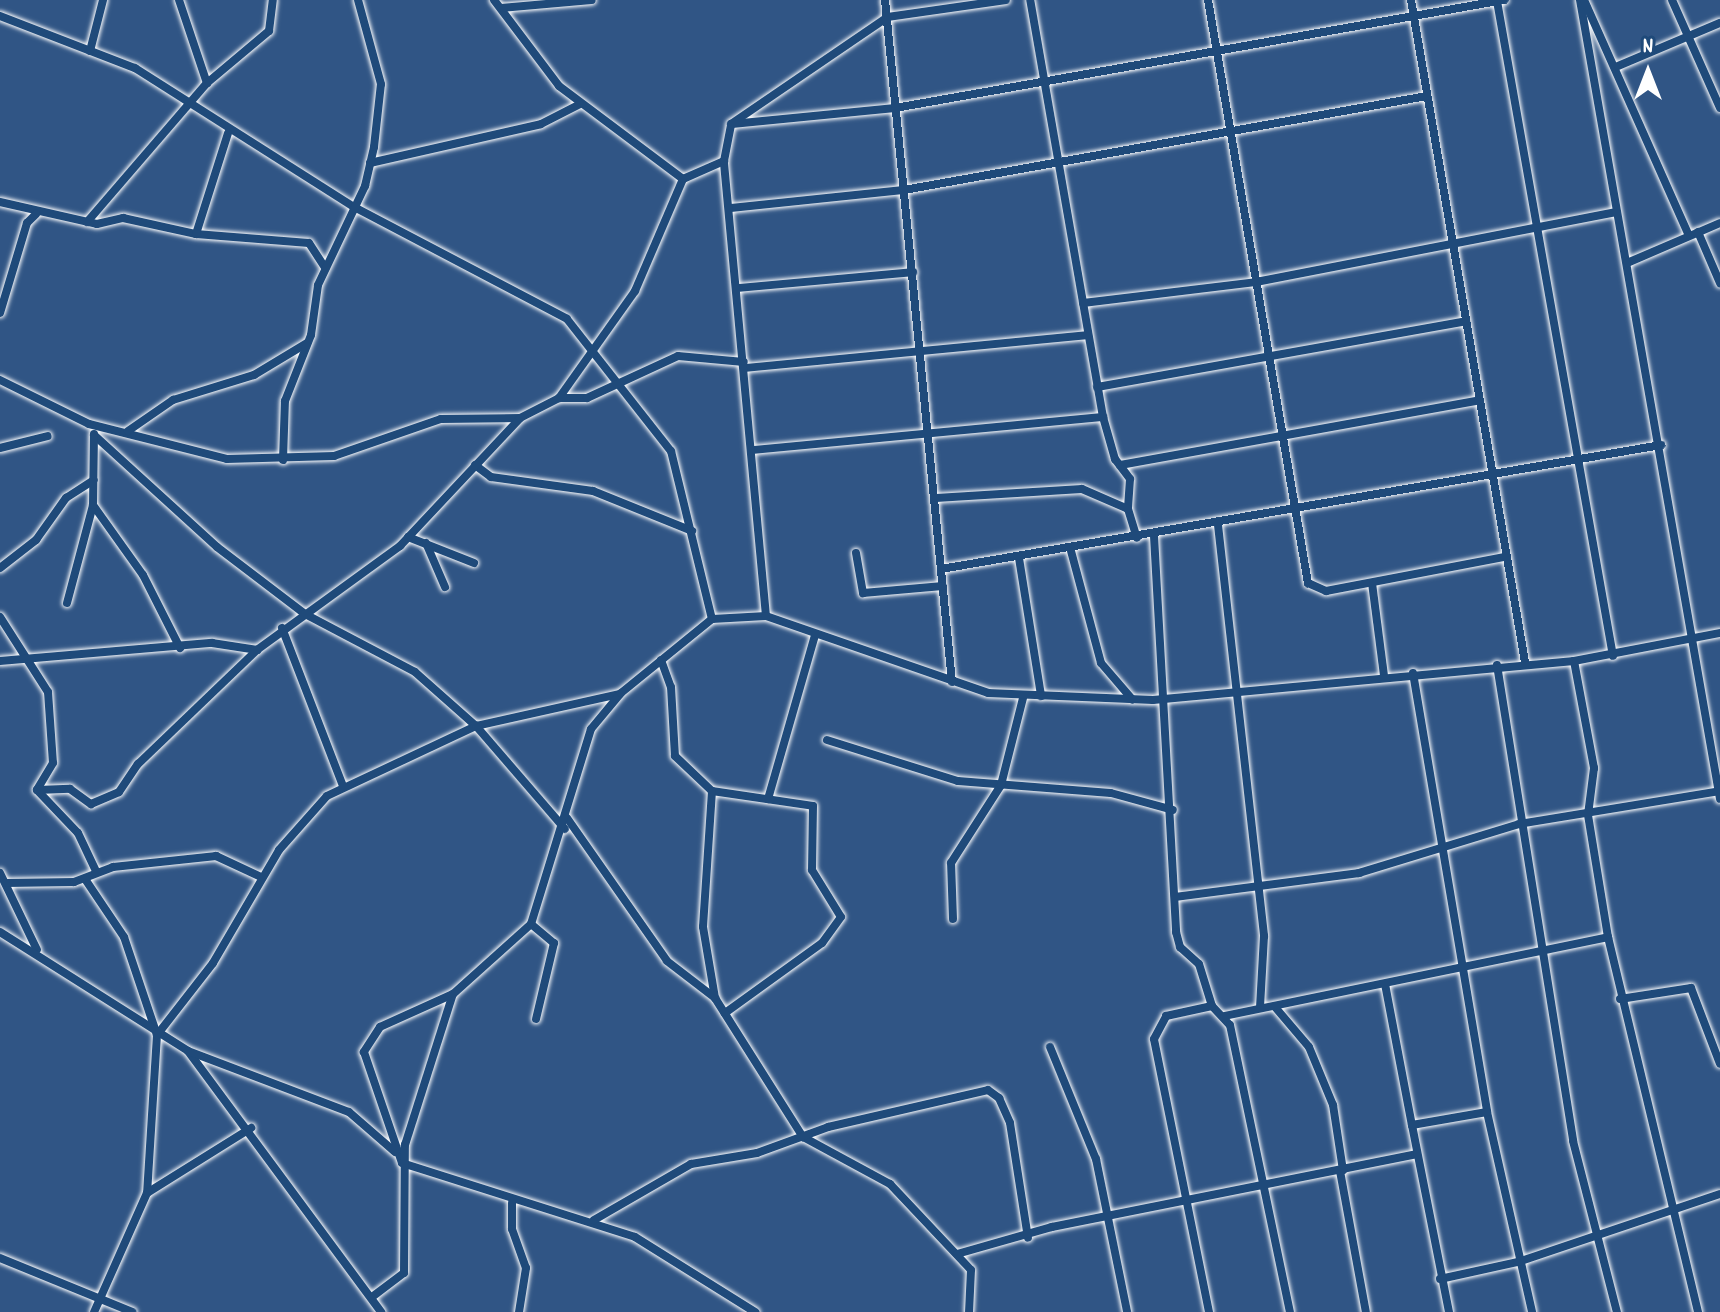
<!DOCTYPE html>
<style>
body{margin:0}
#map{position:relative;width:1720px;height:1312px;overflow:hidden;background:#305585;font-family:Dekko,sans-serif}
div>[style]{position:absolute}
.roads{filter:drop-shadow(0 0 2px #fff) drop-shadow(0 0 2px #fff)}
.minor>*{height:8px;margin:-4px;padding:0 4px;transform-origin:4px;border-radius:4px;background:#1f4a7a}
span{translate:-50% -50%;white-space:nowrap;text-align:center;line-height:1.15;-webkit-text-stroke:6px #1f4a7a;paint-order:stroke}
.north{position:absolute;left:1608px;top:32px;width:80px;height:80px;-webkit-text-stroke:6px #1f4a7a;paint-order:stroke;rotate:0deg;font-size:22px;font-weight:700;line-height:32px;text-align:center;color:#fff}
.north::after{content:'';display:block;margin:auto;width:28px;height:36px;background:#fff;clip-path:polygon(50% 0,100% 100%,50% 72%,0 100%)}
</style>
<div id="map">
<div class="roads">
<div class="minor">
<div style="left:179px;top:0;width:88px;rotate:71.4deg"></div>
<div style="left:494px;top:0;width:108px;rotate:52.9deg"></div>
<div style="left:559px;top:86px;width:155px;rotate:36.9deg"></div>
<div style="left:683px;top:179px;width:45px;rotate:-23.7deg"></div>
<div style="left:885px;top:0;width:685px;rotate:84.39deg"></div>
<div style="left:1208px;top:0;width:592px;rotate:80.27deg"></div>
<div style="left:1308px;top:583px;width:20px;rotate:24deg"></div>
<div style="left:1326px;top:591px;width:182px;rotate:-10.8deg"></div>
<div style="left:1411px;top:0;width:672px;rotate:80.23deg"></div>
<div style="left:1580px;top:0;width:811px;rotate:80.06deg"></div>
<div style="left:1584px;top:0;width:258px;rotate:66deg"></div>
<div style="left:1672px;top:0;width:118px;rotate:66deg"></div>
<div style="left:1497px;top:1px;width:665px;rotate:79.96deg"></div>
<div style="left:501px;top:8px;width:91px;rotate:-5deg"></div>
<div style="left:0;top:16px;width:145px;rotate:21.1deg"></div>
<div style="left:135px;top:68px;width:262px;rotate:32.4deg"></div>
<div style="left:356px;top:208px;width:238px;rotate:27.7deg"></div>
<div style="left:567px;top:319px;width:168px;rotate:51.8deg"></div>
<div style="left:671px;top:451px;width:173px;rotate:76.3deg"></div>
<div style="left:90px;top:51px;width:53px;rotate:-75.7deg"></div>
<div style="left:1618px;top:66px;width:111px;rotate:-22.9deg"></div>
<div style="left:732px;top:124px;width:164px;rotate:-5.6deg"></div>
<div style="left:895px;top:108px;width:619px;rotate:-10.06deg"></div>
<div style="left:370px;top:163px;width:175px;rotate:-12.8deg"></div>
<div style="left:541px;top:124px;width:44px;rotate:-27.1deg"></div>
<div style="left:0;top:202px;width:99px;rotate:12.8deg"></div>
<div style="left:97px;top:224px;width:27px;rotate:-13deg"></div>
<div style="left:123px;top:218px;width:75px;rotate:12.4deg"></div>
<div style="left:196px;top:234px;width:113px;rotate:4.6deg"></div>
<div style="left:309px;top:243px;width:30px;rotate:57deg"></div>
<div style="left:730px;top:208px;width:175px;rotate:-5.9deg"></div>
<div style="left:904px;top:190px;width:531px;rotate:-10.19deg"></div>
<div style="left:87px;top:222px;width:184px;rotate:-49.2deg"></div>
<div style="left:207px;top:83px;width:81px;rotate:-40deg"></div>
<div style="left:269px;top:31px;width:31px;rotate:-83deg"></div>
<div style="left:1698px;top:232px;width:56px;rotate:66.7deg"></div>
<div style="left:196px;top:234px;width:106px;rotate:-72.4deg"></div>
<div style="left:1627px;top:263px;width:101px;rotate:-23.3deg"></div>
<div style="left:738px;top:288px;width:176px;rotate:-5.2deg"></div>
<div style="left:1083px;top:303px;width:174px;rotate:-6.9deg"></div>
<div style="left:1256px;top:282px;width:367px;rotate:-11deg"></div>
<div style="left:0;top:313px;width:94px;rotate:-73.3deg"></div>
<div style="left:27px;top:223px;width:13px;rotate:-45deg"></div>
<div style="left:745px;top:368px;width:344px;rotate:-5.5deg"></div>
<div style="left:0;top:380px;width:99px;rotate:26.3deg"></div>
<div style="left:89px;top:424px;width:142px;rotate:14.2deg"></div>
<div style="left:227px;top:459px;width:107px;rotate:-1.6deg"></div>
<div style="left:334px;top:456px;width:113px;rotate:-19.1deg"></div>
<div style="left:441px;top:419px;width:79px;rotate:-0.7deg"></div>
<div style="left:1097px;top:387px;width:375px;rotate:-10.1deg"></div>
<div style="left:559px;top:398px;width:28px"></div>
<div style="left:587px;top:398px;width:100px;rotate:-24.8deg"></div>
<div style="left:678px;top:356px;width:66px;rotate:5.2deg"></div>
<div style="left:1103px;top:417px;width:44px;rotate:74.1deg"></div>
<div style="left:1115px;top:459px;width:25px;rotate:53deg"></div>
<div style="left:1130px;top:479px;width:30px;rotate:94deg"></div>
<div style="left:1128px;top:509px;width:30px;rotate:73deg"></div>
<div style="left:128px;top:431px;width:55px;rotate:-34.6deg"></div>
<div style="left:173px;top:400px;width:85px;rotate:-17.2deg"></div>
<div style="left:254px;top:375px;width:62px;rotate:-31.1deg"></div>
<div style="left:94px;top:435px;width:166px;rotate:42.3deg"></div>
<div style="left:217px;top:547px;width:111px;rotate:37.3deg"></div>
<div style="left:305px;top:614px;width:124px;rotate:27.8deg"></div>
<div style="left:415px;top:672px;width:81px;rotate:41.5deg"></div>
<div style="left:476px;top:726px;width:136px;rotate:49.2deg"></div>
<div style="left:0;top:448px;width:49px;rotate:-14deg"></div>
<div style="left:753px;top:450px;width:352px;rotate:-5.4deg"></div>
<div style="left:1103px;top:417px;width:423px;rotate:-99.9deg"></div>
<div style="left:283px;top:460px;width:59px;rotate:-88.1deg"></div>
<div style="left:285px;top:401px;width:71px;rotate:-68.5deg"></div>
<div style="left:311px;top:335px;width:50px;rotate:-82deg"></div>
<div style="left:318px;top:285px;width:110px;rotate:-64.6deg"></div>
<div style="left:365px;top:186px;width:40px;rotate:-77deg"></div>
<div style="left:374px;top:147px;width:63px;rotate:-83.7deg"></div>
<div style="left:381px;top:84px;width:87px;rotate:-105.3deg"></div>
<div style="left:475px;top:465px;width:20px;rotate:37deg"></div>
<div style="left:491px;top:477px;width:103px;rotate:7.8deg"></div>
<div style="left:593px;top:491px;width:107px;rotate:22deg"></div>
<div style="left:1120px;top:465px;width:363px;rotate:-10.2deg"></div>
<div style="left:936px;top:498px;width:146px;rotate:-3.5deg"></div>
<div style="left:1082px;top:489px;width:50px;rotate:23.5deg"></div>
<div style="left:93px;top:505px;width:86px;rotate:54.5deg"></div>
<div style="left:143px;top:575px;width:82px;rotate:63.1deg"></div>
<div style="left:1218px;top:525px;width:414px;rotate:83.6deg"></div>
<div style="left:1264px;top:936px;width:72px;rotate:93.2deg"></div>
<div style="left:1154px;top:536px;width:397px;rotate:86.8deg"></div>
<div style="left:1176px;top:932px;width:16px;rotate:75deg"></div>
<div style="left:1180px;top:947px;width:25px;rotate:42deg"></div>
<div style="left:1199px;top:964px;width:44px;rotate:72.8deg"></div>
<div style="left:1212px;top:1006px;width:26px;rotate:47deg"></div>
<div style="left:1230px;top:1025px;width:293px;rotate:78.2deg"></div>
<div style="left:408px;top:537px;width:71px;rotate:21.5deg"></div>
<div style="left:426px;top:543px;width:48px;rotate:66.6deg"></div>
<div style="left:1071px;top:551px;width:116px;rotate:75deg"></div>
<div style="left:1101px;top:663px;width:48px;rotate:49.3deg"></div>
<div style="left:856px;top:553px;width:41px;rotate:80.1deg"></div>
<div style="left:863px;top:593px;width:80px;rotate:-5deg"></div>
<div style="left:1019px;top:558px;width:140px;rotate:80.9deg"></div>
<div style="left:0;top:568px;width:46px;rotate:-37.9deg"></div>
<div style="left:36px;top:540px;width:52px;rotate:-54.5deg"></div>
<div style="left:66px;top:498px;width:33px;rotate:-33deg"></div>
<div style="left:941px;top:569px;width:731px;rotate:-9.77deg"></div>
<div style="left:1372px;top:583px;width:94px;rotate:82.6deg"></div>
<div style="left:67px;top:603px;width:101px;rotate:-75.1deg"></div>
<div style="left:93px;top:505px;width:71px;rotate:-89.2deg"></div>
<div style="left:766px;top:616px;width:457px;rotate:-95.3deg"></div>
<div style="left:724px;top:161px;width:38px;rotate:-79deg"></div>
<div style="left:731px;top:124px;width:190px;rotate:-34.3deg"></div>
<div style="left:888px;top:17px;width:119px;rotate:-8.2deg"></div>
<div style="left:0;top:617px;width:89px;rotate:57.4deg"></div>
<div style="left:48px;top:692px;width:71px;rotate:86deg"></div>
<div style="left:53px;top:763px;width:31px;rotate:121deg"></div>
<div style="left:37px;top:790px;width:59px;rotate:46.4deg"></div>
<div style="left:78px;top:833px;width:42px;rotate:64.7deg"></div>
<div style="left:282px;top:628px;width:169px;rotate:68.9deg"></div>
<div style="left:661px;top:660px;width:29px;rotate:70deg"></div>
<div style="left:671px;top:687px;width:69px;rotate:86.7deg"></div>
<div style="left:675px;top:756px;width:51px;rotate:43.4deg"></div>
<div style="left:712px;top:791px;width:102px;rotate:8.4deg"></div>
<div style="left:813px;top:806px;width:64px;rotate:90.9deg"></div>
<div style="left:812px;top:870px;width:55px;rotate:58.3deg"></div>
<div style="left:841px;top:917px;width:32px;rotate:126deg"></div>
<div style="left:822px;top:943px;width:120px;rotate:144.2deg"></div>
<div style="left:0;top:661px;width:213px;rotate:-4.9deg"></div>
<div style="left:212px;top:643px;width:46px;rotate:8.8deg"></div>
<div style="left:1574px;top:661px;width:109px;rotate:79.4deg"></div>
<div style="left:1594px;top:768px;width:47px;rotate:97.3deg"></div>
<div style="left:1588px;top:815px;width:124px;rotate:80.7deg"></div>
<div style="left:1608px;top:937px;width:386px;rotate:76.5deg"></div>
<div style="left:1497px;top:665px;width:482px;rotate:80.9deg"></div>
<div style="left:1573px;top:1141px;width:177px;rotate:75.6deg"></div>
<div style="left:1413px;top:673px;width:445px;rotate:80.4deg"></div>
<div style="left:1487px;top:1112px;width:205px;rotate:77.3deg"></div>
<div style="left:827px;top:740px;width:137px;rotate:17.4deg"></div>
<div style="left:958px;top:781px;width:153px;rotate:4.5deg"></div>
<div style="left:1111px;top:793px;width:64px;rotate:15.3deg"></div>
<div style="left:37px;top:790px;width:33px;rotate:-2deg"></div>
<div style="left:70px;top:789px;width:26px;rotate:36deg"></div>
<div style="left:91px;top:804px;width:30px;rotate:-23deg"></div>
<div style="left:119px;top:792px;width:34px;rotate:-56deg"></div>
<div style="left:138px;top:764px;width:165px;rotate:-43.8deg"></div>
<div style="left:257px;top:650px;width:177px;rotate:-36deg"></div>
<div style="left:400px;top:546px;width:175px;rotate:-46.8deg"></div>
<div style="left:520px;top:418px;width:44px;rotate:-27.1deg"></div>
<div style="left:559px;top:398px;width:131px;rotate:-54.6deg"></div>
<div style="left:635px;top:291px;width:122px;rotate:-66.8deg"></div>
<div style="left:712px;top:791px;width:136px;rotate:93.8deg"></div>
<div style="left:703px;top:927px;width:72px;rotate:80.4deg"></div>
<div style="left:715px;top:998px;width:165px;rotate:57.7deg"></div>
<div style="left:803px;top:1137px;width:99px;rotate:28.4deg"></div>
<div style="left:890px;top:1184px;width:118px;rotate:46.7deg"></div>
<div style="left:971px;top:1270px;width:42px;rotate:92.7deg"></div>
<div style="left:768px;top:799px;width:171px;rotate:-74deg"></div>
<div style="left:567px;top:818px;width:174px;rotate:55deg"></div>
<div style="left:667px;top:961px;width:61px;rotate:37.6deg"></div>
<div style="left:0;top:873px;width:85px;rotate:64.3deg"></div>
<div style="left:85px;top:879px;width:70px;rotate:56.1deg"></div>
<div style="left:124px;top:937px;width:103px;rotate:71.4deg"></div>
<div style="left:157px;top:1035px;width:158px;rotate:93.6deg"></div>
<div style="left:147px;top:1193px;width:130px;rotate:114deg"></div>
<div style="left:6px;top:883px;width:68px;rotate:-0.8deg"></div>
<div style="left:74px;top:882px;width:42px;rotate:-21deg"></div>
<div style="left:113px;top:867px;width:104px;rotate:-6.1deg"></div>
<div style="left:216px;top:856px;width:50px;rotate:25deg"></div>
<div style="left:1175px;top:897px;width:186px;rotate:-7.4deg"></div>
<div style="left:1359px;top:873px;width:167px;rotate:-17deg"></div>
<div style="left:1519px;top:824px;width:204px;rotate:-9.3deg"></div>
<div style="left:953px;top:919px;width:56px;rotate:-92deg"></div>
<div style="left:951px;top:863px;width:93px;rotate:-57.3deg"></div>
<div style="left:1001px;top:785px;width:90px;rotate:-75.8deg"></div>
<div style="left:531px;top:924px;width:30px;rotate:40deg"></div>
<div style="left:554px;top:943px;width:78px;rotate:103.3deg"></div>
<div style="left:0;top:932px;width:222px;rotate:32.3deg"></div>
<div style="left:188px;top:1051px;width:325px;rotate:53.5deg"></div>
<div style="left:1385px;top:984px;width:144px;rotate:79.2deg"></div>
<div style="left:453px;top:994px;width:80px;rotate:155.7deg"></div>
<div style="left:380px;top:1027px;width:30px;rotate:123deg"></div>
<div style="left:364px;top:1052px;width:117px;rotate:71.1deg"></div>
<div style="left:402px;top:1163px;width:244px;rotate:17.6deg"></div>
<div style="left:635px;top:1237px;width:142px;rotate:32deg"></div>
<div style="left:1620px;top:999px;width:72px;rotate:-8.8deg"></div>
<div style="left:1691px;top:988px;width:81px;rotate:69.1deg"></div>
<div style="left:1275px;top:1007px;width:52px;rotate:49.6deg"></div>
<div style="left:1309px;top:1047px;width:63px;rotate:67.5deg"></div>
<div style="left:1333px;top:1105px;width:66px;rotate:81.3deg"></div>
<div style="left:1224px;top:1016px;width:392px;rotate:-11.6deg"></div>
<div style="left:157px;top:1035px;width:91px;rotate:-52.1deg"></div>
<div style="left:213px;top:963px;width:131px;rotate:-59.7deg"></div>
<div style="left:279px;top:850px;width:72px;rotate:-48.4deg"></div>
<div style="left:327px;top:796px;width:165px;rotate:-25.2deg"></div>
<div style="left:476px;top:726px;width:147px;rotate:-12.6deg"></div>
<div style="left:1050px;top:1047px;width:121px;rotate:67.7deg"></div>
<div style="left:1096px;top:1159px;width:156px;rotate:78.5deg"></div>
<div style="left:188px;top:1051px;width:172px;rotate:20.8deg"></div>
<div style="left:349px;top:1112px;width:61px;rotate:41deg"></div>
<div style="left:1340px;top:1171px;width:143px;rotate:79.6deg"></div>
<div style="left:147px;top:1193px;width:123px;rotate:-32deg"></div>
<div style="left:512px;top:1203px;width:26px;rotate:90deg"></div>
<div style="left:512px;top:1229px;width:41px;rotate:70.3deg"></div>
<div style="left:526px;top:1268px;width:45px;rotate:99deg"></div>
<div style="left:594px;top:1220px;width:112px;rotate:-30deg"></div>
<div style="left:691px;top:1164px;width:67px;rotate:-9.5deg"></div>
<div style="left:757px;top:1153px;width:76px;rotate:-20.1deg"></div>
<div style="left:828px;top:1127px;width:164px;rotate:-13deg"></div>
<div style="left:988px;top:1090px;width:14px;rotate:36deg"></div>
<div style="left:999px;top:1098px;width:27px;rotate:66deg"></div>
<div style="left:1010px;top:1123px;width:116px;rotate:81.1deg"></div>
<div style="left:957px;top:1254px;width:99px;rotate:-15.9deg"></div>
<div style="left:1052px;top:1227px;width:371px;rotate:-11.3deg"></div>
<div style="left:0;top:1258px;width:143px;rotate:22.2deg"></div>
<div style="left:1440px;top:1279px;width:80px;rotate:-12.3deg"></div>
<div style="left:1518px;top:1262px;width:213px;rotate:-18.6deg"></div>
<div style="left:372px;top:1297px;width:40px;rotate:-37deg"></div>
<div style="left:404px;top:1273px;width:128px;rotate:-89.6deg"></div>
<div style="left:405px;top:1145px;width:158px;rotate:-72.4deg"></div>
<div style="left:453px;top:994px;width:105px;rotate:-41.9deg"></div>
<div style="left:531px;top:924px;width:204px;rotate:-72.9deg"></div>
<div style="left:591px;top:729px;width:47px;rotate:-50.2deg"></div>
<div style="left:621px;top:693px;width:117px;rotate:-39.1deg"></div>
<div style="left:712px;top:619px;width:54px;rotate:-3.2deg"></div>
<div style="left:766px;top:616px;width:235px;rotate:19.1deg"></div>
<div style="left:988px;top:693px;width:165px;rotate:2.4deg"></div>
<div style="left:1153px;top:700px;width:423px;rotate:-5.3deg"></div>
<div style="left:1574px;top:661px;width:149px;rotate:-10.9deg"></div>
<div style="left:1209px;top:1312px;width:278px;rotate:-101.4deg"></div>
<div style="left:1154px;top:1039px;width:26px;rotate:-62deg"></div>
<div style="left:1166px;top:1016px;width:47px;rotate:-12.3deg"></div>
<div style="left:1449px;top:1312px;width:191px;rotate:-101.2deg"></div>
<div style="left:1412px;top:1125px;width:76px;rotate:-9.8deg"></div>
</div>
</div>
<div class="north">N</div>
</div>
